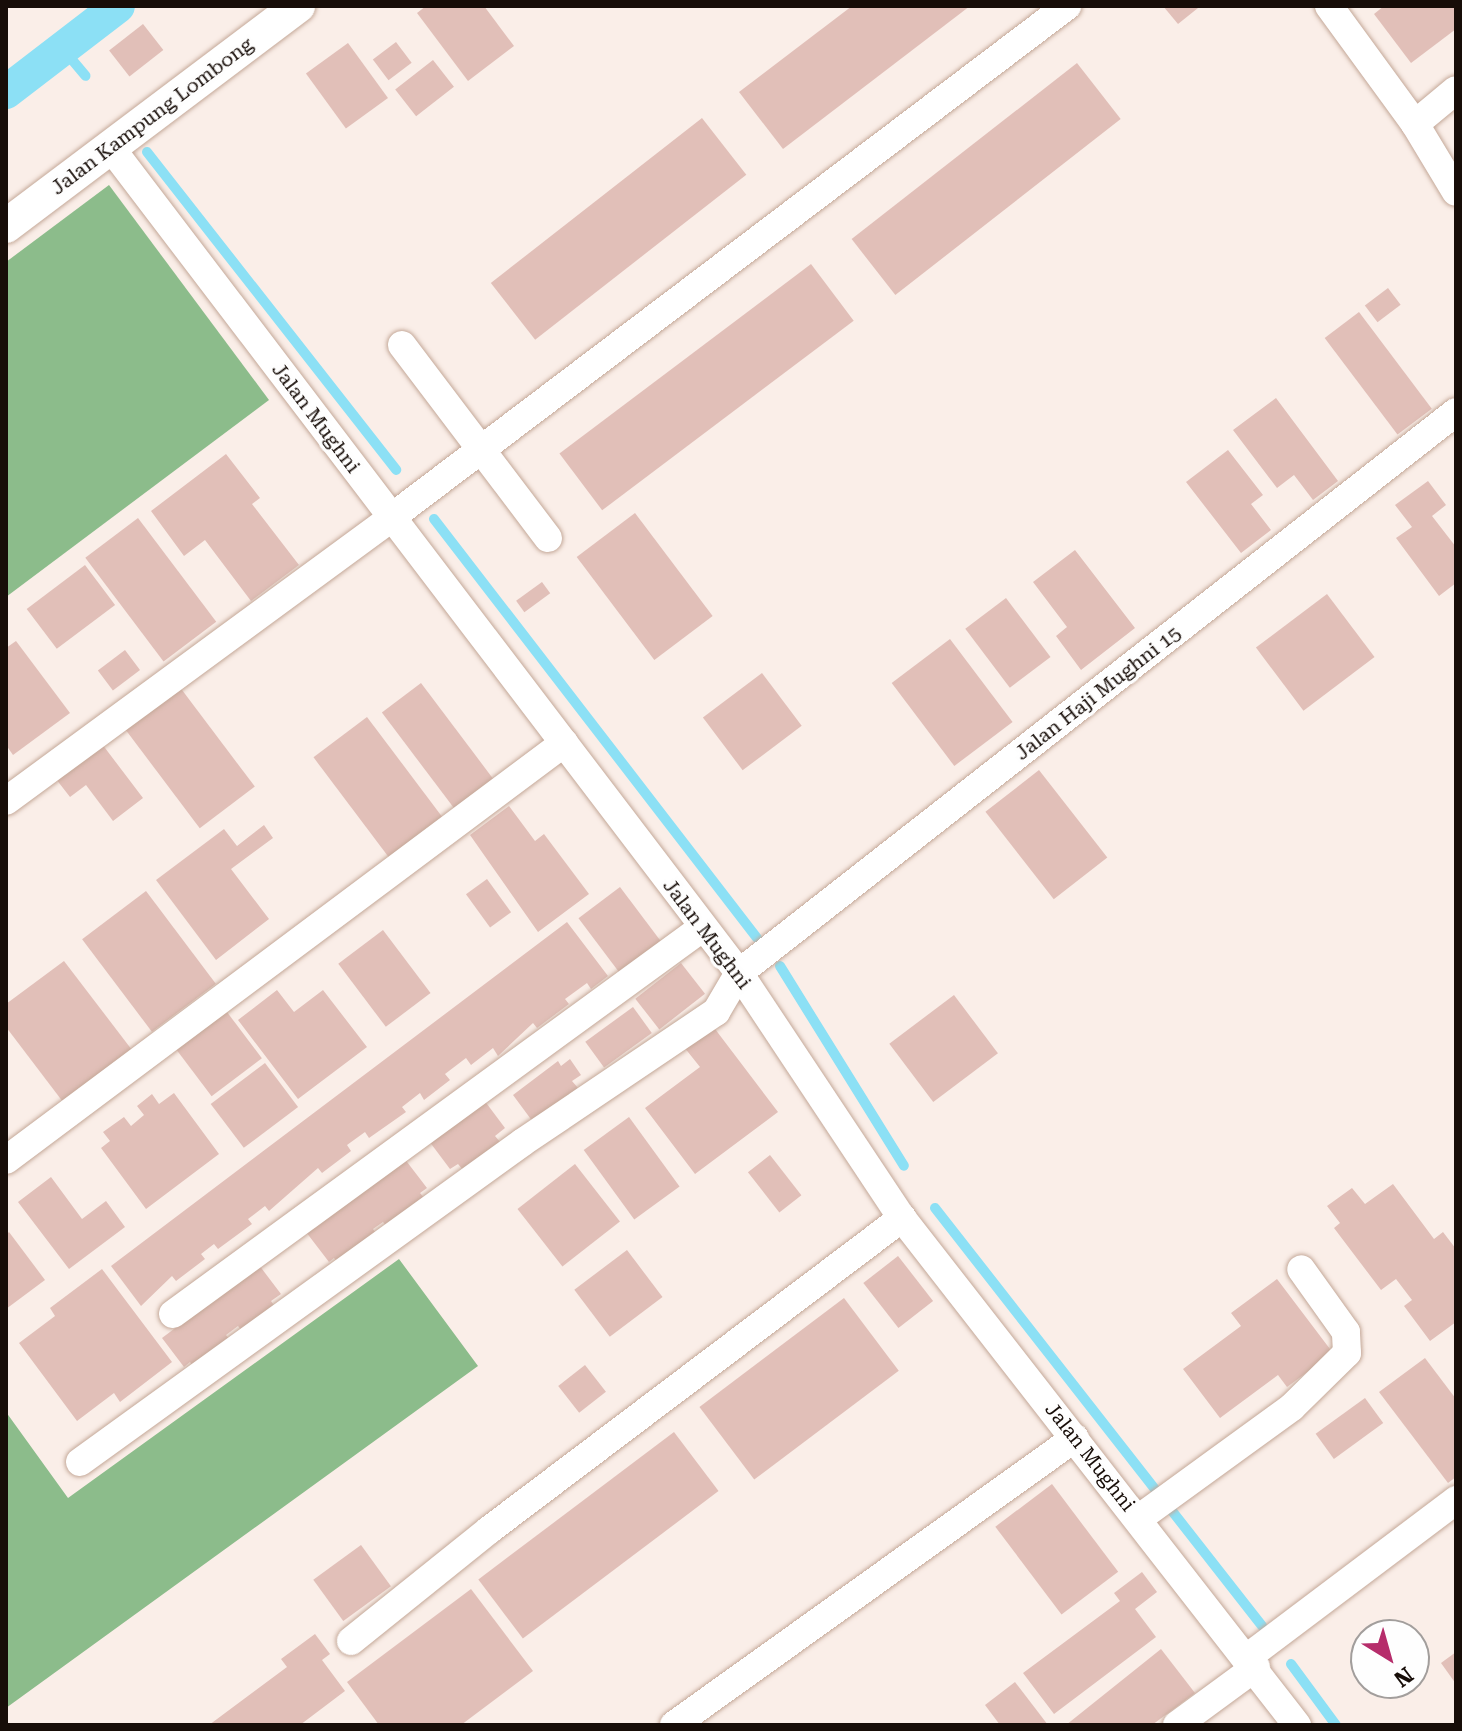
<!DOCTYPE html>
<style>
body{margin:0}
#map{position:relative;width:1462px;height:1731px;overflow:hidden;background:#faeee8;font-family:"Roboto Serif",serif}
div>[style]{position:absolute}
.forest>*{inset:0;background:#8cbc8b}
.stream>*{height:10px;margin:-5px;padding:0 5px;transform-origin:5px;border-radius:5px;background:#8ce0f5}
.canal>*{height:34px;margin:-17px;padding:0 17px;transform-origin:17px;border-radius:17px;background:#8ce0f5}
.building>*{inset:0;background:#e1bfb8;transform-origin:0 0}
.roads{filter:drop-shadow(0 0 2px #c4a898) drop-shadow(0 0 2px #c4a898)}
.minor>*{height:28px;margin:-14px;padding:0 14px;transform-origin:14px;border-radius:14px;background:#fff}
.tertiary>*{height:34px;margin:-17px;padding:0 17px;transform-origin:17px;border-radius:17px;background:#fff}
span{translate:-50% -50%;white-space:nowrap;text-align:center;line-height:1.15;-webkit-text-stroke:7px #fefefe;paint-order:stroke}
.street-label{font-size:20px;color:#170d08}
.frame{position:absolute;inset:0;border:8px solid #170d08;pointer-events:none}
.north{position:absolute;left:1350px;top:1619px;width:80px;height:80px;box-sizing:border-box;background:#fefefe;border:2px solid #a29e9c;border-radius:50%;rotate:143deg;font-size:22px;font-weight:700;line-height:32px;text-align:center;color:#170d08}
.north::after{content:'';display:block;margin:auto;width:28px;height:36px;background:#b62d6b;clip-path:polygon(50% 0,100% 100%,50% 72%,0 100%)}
</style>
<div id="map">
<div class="forest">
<div style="clip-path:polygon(109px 185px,269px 400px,6px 597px,6px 262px)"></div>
<div style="clip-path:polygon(399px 1259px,478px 1366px,6px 1708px,6px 1412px,68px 1498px)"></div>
</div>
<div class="stream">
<div style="left:63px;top:49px;width:35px;rotate:50deg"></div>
<div style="left:147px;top:152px;width:404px;rotate:51.9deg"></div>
<div style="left:434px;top:519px;width:529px;rotate:52.37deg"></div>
<div style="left:780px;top:966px;width:235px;rotate:58.2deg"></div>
<div style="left:935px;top:1208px;width:531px;rotate:51.96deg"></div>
<div style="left:1291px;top:1664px;width:76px;rotate:53.6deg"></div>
</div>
<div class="canal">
<div style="left:6px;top:92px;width:141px;rotate:-37.5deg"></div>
</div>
<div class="building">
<div style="clip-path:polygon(426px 6px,484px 6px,514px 46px,468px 81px,417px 13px)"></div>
<div style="clip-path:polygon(852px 6px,970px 6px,783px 149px,739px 92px)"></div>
<div style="clip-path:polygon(1163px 6px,1196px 6px,1198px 8px,1178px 24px)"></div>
<div style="clip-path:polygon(1384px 6px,1456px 6px,1456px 29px,1411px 63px,1374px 14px)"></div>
<div style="left:143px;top:24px;width:33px;height:43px;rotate:52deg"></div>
<div style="left:396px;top:42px;width:26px;height:29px;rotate:53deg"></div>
<div style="left:348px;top:43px;width:68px;height:52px;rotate:54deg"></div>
<div style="left:433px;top:60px;width:34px;height:48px;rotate:52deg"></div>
<div style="left:1077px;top:63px;width:71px;height:286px;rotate:52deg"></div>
<div style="left:702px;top:118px;width:72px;height:268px;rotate:52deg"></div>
<div style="left:811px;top:264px;width:71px;height:315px;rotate:53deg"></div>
<div style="left:1388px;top:288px;width:21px;height:29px;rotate:53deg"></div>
<div style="left:1359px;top:312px;width:121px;height:43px;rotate:53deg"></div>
<div style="clip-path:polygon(1276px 398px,1338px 481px,1313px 500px,1294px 475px,1277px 488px,1233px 430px)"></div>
<div style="clip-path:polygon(1228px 450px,1263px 495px,1251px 504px,1271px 530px,1241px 553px,1186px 482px)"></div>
<div style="clip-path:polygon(226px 454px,260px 498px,252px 504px,299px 565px,251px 601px,205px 540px,184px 556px,151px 511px)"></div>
<div style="clip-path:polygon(1428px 481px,1446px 505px,1432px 516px,1456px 547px,1456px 583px,1439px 596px,1396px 538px,1412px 527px,1395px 505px)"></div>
<div style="left:635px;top:513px;width:129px;height:73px;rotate:53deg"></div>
<div style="left:138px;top:518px;width:130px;height:66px;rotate:53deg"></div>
<div style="clip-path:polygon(1075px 550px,1135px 628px,1081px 670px,1056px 636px,1067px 627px,1033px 582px)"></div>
<div style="left:85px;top:565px;width:50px;height:73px;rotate:53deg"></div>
<div style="left:542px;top:582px;width:14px;height:32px;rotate:54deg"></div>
<div style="left:1327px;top:594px;width:79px;height:89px;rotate:53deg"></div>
<div style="left:1006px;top:598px;width:74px;height:51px;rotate:53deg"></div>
<div style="left:950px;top:639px;width:104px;height:73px;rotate:53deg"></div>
<div style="clip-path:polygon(16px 641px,70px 713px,13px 755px,6px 745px,6px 648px)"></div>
<div style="left:125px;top:650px;width:25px;height:34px;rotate:53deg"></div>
<div style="left:762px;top:673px;width:66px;height:74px;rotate:53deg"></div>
<div style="left:176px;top:682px;width:131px;height:69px;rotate:53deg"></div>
<div style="left:421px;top:683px;width:121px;height:49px;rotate:53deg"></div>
<div style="left:367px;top:717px;width:126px;height:67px;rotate:53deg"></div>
<div style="clip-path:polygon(102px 744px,143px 798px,113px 821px,86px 785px,70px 797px,56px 779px)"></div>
<div style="left:1039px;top:770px;width:111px;height:68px;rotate:52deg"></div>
<div style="clip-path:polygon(509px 806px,535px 841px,544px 834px,589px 894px,538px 932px,470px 835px)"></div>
<div style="clip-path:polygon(264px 825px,273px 838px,231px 869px,269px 919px,216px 960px,156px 880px,224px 829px,237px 846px)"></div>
<div style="left:487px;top:879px;width:41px;height:26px;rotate:54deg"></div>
<div style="left:620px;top:887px;width:71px;height:52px;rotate:53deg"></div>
<div style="left:146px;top:891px;width:116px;height:80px;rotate:53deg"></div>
<div style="clip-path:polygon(567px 922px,608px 976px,591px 989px,587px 983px,565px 999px,569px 1004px,537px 1028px,533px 1023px,498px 1056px,493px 1048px,471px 1065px,466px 1058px,445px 1074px,450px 1080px,424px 1100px,420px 1093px,402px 1107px,406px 1112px,369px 1138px,365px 1132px,347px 1145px,351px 1151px,322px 1173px,318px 1168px,269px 1211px,265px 1206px,248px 1219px,252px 1224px,218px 1249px,214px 1244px,201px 1254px,205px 1259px,176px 1281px,172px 1276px,141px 1306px,111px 1266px)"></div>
<div style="left:383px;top:930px;width:79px;height:56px;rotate:53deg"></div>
<div style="clip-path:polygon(64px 961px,132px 1050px,63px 1102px,6px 1027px,6px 1004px)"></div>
<div style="left:681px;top:963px;width:39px;height:58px;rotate:52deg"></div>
<div style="clip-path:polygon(277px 990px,294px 1012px,323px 990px,367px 1047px,298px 1099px,238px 1020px)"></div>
<div style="left:954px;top:995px;width:73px;height:81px;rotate:53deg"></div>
<div style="left:633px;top:1007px;width:32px;height:59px;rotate:54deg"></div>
<div style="left:227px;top:1012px;width:58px;height:63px;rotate:53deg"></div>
<div style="clip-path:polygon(712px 1025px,778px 1112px,695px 1174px,645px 1108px,700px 1067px,684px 1047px)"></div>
<div style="clip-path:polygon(570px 1059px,581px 1075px,572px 1081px,578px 1088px,533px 1122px,513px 1095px,558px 1061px,561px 1066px)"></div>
<div style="left:265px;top:1063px;width:55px;height:68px;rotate:53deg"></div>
<div style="clip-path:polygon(174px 1093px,219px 1154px,146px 1209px,101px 1148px,110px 1141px,103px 1132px,124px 1117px,131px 1126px,144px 1115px,137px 1106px,152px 1094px,159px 1104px)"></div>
<div style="clip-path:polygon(484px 1100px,505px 1128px,495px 1136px,501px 1143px,464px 1171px,458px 1164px,450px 1169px,429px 1141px)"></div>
<div style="left:629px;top:1117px;width:86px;height:56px;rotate:54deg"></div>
<div style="left:770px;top:1155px;width:51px;height:28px;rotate:52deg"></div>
<div style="clip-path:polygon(404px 1158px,427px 1188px,420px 1193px,426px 1200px,388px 1228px,383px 1222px,373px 1229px,378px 1236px,340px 1265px,334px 1258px,329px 1262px,306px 1232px)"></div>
<div style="left:575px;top:1164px;width:73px;height:73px;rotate:52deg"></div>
<div style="clip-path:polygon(51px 1177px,82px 1219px,106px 1201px,125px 1227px,69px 1269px,18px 1202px)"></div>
<div style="clip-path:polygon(1393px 1184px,1434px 1239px,1443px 1232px,1456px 1249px,1456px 1322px,1430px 1341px,1404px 1306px,1412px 1300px,1396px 1279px,1381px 1290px,1334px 1228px,1340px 1223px,1327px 1206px,1352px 1188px,1365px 1204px)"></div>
<div style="clip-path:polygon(9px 1232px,45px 1280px,6px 1309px,6px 1235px)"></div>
<div style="left:627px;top:1250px;width:59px;height:66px;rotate:53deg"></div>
<div style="left:898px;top:1256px;width:57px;height:44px;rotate:52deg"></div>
<div style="clip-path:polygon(259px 1265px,281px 1294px,271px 1301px,278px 1311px,246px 1336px,238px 1326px,226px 1335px,232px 1343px,196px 1370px,190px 1362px,184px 1367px,162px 1338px)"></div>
<div style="clip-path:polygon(102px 1269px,172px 1362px,120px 1402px,114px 1393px,77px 1421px,19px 1343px,55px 1316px,50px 1308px)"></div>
<div style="clip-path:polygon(1277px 1279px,1333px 1353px,1287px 1387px,1278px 1375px,1220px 1418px,1183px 1369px,1241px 1326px,1231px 1313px)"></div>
<div style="left:844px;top:1298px;width:91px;height:181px;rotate:53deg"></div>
<div style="clip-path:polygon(1425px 1358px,1456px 1399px,1456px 1477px,1448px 1483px,1379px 1392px)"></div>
<div style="left:585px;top:1365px;width:34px;height:34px;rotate:52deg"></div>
<div style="left:1365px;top:1398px;width:31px;height:61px;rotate:54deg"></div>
<div style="left:674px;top:1432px;width:74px;height:245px;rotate:53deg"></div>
<div style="left:1052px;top:1484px;width:110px;height:71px;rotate:53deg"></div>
<div style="left:361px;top:1545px;width:51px;height:59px;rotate:54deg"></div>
<div style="clip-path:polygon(1142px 1572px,1157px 1592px,1135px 1609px,1156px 1637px,1054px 1714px,1023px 1673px,1120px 1601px,1114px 1593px)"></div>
<div style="clip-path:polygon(471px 1589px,533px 1671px,461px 1725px,379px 1725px,347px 1682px)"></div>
<div style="clip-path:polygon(315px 1634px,330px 1654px,322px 1660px,345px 1691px,300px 1725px,209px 1725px,287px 1667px,281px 1659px)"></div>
<div style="clip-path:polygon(1161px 1649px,1195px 1693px,1152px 1725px,1066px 1725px)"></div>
<div style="clip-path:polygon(1456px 1652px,1456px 1684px,1441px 1663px)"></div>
<div style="clip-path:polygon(1015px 1682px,1048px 1725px,1000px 1725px,985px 1705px)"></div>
</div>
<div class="roads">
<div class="minor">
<div style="left:1329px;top:6px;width:146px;rotate:53.9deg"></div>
<div style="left:1415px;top:124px;width:79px;rotate:58.9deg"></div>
<div style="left:1415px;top:124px;width:53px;rotate:-39.7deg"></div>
<div style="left:111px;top:148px;width:1037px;rotate:52.72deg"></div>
<div style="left:739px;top:973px;width:294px;rotate:56.4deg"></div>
<div style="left:902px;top:1218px;width:643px;rotate:52.08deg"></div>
<div style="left:402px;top:345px;width:242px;rotate:52.9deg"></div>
<div style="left:6px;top:801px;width:479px;rotate:-36.3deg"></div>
<div style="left:392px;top:517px;width:847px;rotate:-37.13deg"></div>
<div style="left:6px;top:1160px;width:697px;rotate:-36.77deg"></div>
<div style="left:173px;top:1314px;width:655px;rotate:-36.12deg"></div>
<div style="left:80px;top:1462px;width:546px;rotate:-35.84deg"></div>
<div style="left:523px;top:1142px;width:233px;rotate:-34deg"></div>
<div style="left:716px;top:1012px;width:45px;rotate:-59.5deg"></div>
<div style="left:739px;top:973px;width:910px;rotate:-38.04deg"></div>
<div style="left:1138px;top:1519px;width:190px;rotate:-36deg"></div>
<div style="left:1292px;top:1407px;width:77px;rotate:-44.5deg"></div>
<div style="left:1347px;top:1353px;width:21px;rotate:-93deg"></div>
<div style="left:1346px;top:1332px;width:77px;rotate:-125.5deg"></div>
<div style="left:351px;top:1641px;width:177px;rotate:-38.8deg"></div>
<div style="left:489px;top:1530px;width:518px;rotate:-37.07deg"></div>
<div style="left:1248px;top:1657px;width:261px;rotate:-37deg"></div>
<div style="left:674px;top:1725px;width:493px;rotate:-35.6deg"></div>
<div style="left:1177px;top:1725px;width:98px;rotate:-36.3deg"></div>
</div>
<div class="tertiary">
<div style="left:6px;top:226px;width:366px;rotate:-37deg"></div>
</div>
</div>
<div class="street-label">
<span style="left:152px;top:116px;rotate:-37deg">Jalan Kampung Lombong</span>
<span style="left:316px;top:418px;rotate:53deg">Jalan Mughni</span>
<span style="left:1098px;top:693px;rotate:-38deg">Jalan Haji Mughni 15</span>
<span style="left:707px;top:934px;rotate:53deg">Jalan Mughni</span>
<span style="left:1090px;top:1457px;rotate:52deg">Jalan Mughni</span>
</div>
<div class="frame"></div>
<div class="north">N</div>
</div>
